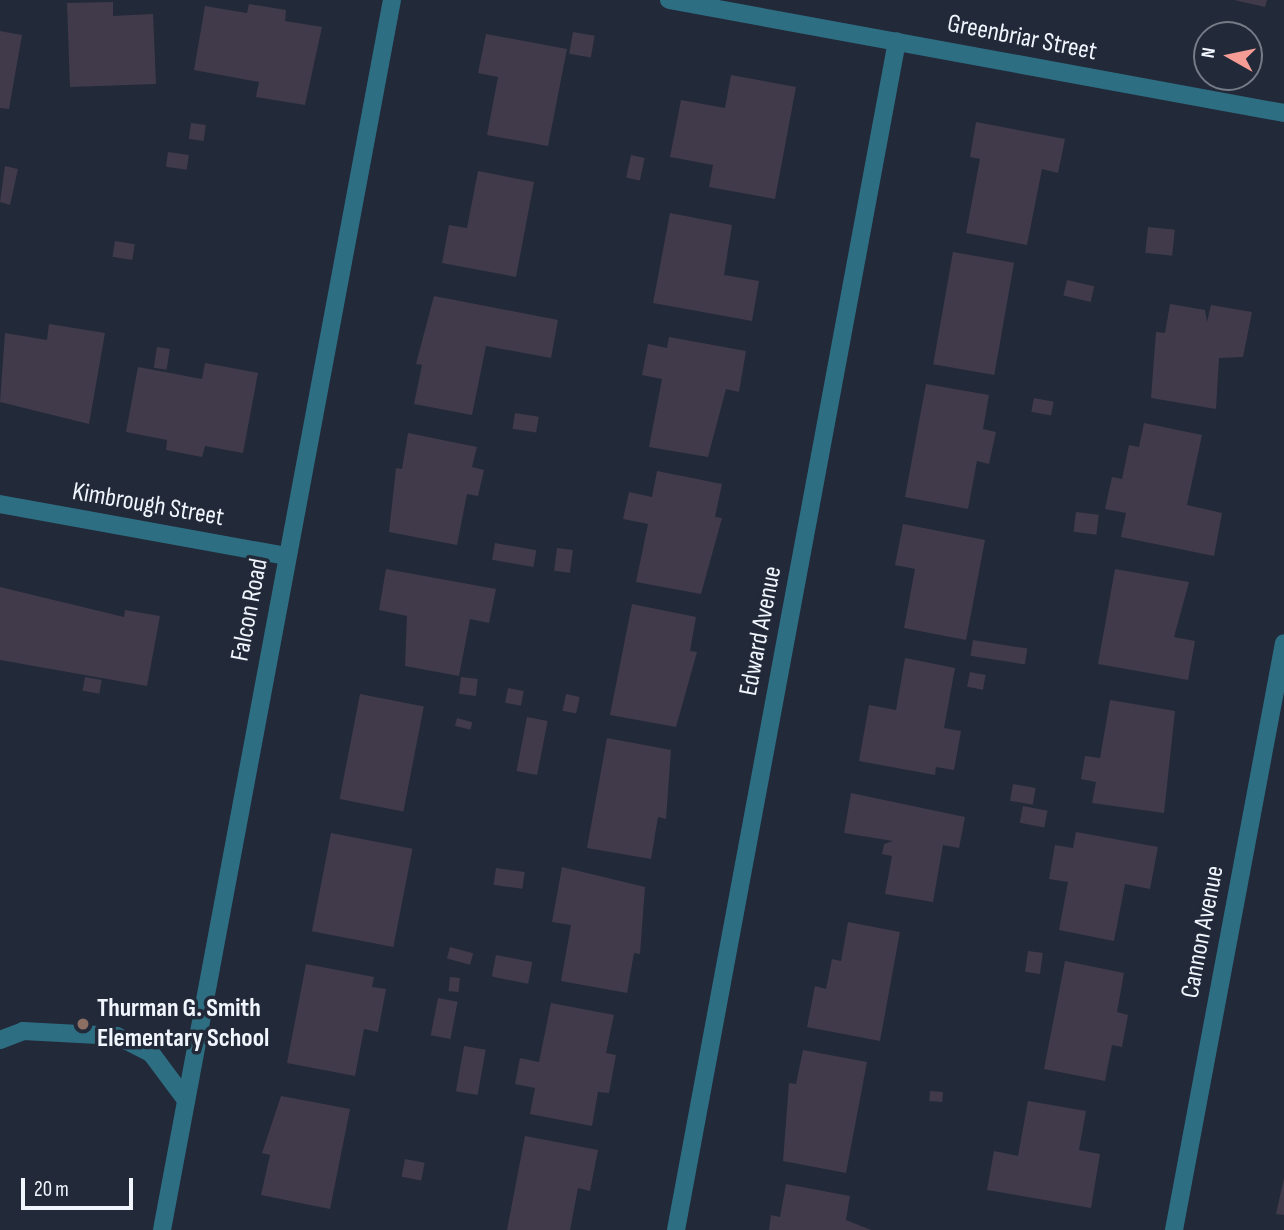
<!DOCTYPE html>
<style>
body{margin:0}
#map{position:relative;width:1284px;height:1230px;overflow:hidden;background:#222939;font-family:"Sofia Sans Condensed",sans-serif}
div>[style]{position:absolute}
.building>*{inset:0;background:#413a4b;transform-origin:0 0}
.minor>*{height:18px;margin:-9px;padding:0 9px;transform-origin:9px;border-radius:9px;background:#2e6e83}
.dots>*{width:19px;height:19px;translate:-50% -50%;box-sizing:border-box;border:4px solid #222939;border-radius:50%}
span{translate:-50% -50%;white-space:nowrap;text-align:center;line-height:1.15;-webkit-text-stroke:7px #222939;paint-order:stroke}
.street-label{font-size:26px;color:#f1f5fd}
.poi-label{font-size:26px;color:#f1f5fd;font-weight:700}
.left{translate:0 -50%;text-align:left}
.north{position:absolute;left:1193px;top:21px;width:70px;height:70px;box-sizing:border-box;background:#222939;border:2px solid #757b87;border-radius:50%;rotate:279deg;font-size:19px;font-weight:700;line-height:28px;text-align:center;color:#f1f5fd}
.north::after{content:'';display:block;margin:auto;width:24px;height:32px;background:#f59c95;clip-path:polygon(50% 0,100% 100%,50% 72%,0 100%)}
.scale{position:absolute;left:21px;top:1178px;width:112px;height:32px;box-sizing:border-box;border:4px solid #f1f5fd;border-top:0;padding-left:9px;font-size:21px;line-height:24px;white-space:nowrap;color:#f1f5fd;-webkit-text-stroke:5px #222939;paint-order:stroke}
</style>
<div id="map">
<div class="building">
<div style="clip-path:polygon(1234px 0,1267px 0,1265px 7px)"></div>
<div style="clip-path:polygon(113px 2px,113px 16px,153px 14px,156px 84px,70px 87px,67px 3px)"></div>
<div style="clip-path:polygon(249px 4px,286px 10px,285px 21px,322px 27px,305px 105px,256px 97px,259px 82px,194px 70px,205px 6px,247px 13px)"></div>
<div style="clip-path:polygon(0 31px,22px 35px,9px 109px,0 108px)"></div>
<div style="left:573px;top:32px;width:22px;height:22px;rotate:10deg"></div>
<div style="clip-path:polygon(486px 34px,567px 49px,548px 146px,487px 135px,498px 77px,478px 73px)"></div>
<div style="clip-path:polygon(731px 75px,796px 87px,775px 199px,709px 187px,713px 165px,670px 157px,681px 100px,725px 108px)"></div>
<div style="clip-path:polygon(976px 122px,1065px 139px,1058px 173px,1042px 169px,1027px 245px,966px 233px,980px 159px,970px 157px)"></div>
<div style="left:191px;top:123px;width:15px;height:16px;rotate:8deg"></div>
<div style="left:168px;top:152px;width:21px;height:15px;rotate:8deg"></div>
<div style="left:631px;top:155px;width:14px;height:23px;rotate:12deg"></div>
<div style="clip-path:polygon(5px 166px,18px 169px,10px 205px,0 202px)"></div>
<div style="clip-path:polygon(478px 171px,534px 182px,516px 277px,442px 263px,449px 225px,467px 228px)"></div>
<div style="clip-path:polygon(670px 213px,732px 225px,724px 275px,759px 281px,752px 321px,653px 303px)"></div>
<div style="left:1148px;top:227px;width:27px;height:26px;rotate:6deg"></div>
<div style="left:115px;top:241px;width:20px;height:16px;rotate:9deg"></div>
<div style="left:953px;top:252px;width:62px;height:114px;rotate:10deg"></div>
<div style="left:1067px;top:280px;width:28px;height:16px;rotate:13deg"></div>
<div style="clip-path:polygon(434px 296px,558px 320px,551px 358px,486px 346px,472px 415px,414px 404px,422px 365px,416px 364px)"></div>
<div style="clip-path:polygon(1170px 304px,1205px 310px,1207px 322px,1211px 305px,1252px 312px,1243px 357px,1219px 358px,1216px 409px,1151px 398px,1156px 332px,1165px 333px)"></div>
<div style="clip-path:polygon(49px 324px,105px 333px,89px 424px,0 402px,5px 333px,47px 340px)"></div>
<div style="clip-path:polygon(669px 337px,746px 351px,739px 392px,726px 389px,708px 457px,649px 447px,662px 379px,642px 375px,648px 344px,667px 348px)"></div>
<div style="left:157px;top:347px;width:13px;height:21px;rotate:9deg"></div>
<div style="clip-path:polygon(205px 363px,258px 373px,243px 453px,205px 446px,202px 457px,166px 450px,167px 440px,126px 432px,138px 367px,202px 379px)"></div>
<div style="clip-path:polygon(926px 384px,989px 395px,983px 429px,996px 432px,989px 464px,977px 461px,968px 509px,905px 497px)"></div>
<div style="left:1034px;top:398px;width:20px;height:14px;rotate:11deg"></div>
<div style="left:515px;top:413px;width:24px;height:16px;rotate:9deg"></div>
<div style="clip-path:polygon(1144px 423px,1202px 435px,1187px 505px,1222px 513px,1214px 556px,1121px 537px,1126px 513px,1105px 509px,1112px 477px,1122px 479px,1129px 445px,1139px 447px)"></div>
<div style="clip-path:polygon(408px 433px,477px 447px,472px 467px,484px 470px,478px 496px,467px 494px,457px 545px,389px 532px,396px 468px,402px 469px)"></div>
<div style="clip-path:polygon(657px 471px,722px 484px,715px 517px,722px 518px,701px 594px,636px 582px,648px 524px,623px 519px,629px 492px,652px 497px)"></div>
<div style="left:1076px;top:512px;width:23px;height:20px;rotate:7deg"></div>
<div style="clip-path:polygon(903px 524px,985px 540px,966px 640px,904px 628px,915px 569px,895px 565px)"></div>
<div style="left:495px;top:543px;width:42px;height:17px;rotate:10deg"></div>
<div style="left:557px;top:548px;width:16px;height:23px;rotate:7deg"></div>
<div style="clip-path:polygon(386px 569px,496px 589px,489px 623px,470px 619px,459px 676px,405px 666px,407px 616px,379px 610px)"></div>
<div style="clip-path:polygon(1115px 569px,1189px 582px,1174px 637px,1195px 641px,1188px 680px,1098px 664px)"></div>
<div style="clip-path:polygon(0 587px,124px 617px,125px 610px,160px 616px,147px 686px,0 660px)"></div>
<div style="clip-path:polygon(632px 604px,696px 617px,690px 651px,697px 652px,676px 727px,610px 715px)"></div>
<div style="left:973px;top:640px;width:55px;height:16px;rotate:9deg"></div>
<div style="clip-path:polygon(905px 658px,955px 668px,944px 728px,961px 731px,954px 770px,936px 767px,935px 775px,859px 761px,869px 705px,896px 710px)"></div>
<div style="left:970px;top:672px;width:16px;height:15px;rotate:11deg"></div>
<div style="left:85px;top:677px;width:17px;height:14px;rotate:10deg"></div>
<div style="left:461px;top:677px;width:17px;height:17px;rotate:7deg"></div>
<div style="left:508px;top:688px;width:16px;height:15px;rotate:11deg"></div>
<div style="left:360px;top:694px;width:65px;height:107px;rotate:11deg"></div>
<div style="left:566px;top:694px;width:14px;height:17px;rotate:12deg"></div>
<div style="clip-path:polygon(1110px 700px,1175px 711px,1164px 813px,1092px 803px,1096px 782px,1081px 779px,1085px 756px,1100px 758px)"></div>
<div style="left:527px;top:717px;width:21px;height:55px;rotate:11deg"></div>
<div style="left:457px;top:718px;width:16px;height:8px;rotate:15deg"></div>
<div style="clip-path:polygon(607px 738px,671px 750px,666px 819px,658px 817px,651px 859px,587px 848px)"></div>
<div style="left:1013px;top:784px;width:23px;height:17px;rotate:10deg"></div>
<div style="clip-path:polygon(851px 793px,965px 817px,959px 848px,943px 845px,933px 902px,885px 894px,892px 856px,882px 854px,884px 844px,893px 841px,844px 833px)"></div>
<div style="left:1023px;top:806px;width:25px;height:17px;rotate:11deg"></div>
<div style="clip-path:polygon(1076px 832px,1158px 847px,1150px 889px,1125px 884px,1114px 941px,1059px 930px,1068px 882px,1049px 879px,1055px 845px,1073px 848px)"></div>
<div style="left:331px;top:833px;width:83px;height:100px;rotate:11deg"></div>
<div style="clip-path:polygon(562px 867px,645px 887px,640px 954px,634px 953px,627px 993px,561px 981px,571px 925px,552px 922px)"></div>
<div style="left:496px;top:868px;width:29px;height:17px;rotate:8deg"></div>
<div style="clip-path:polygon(848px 922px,900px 932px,880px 1041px,807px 1027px,815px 986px,826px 989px,832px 959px,841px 961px)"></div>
<div style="left:450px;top:947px;width:24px;height:12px;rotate:15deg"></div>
<div style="left:1028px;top:951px;width:15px;height:21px;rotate:8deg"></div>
<div style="left:496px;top:955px;width:37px;height:22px;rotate:11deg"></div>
<div style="clip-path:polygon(1065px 961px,1124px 973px,1117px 1012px,1128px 1015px,1122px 1047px,1112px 1045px,1105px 1081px,1044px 1069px)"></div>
<div style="clip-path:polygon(306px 964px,374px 977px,372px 987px,386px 989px,378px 1032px,364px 1029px,355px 1076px,287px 1063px)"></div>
<div style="left:450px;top:977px;width:10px;height:14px;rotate:6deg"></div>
<div style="left:438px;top:998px;width:20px;height:38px;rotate:11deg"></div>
<div style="clip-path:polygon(551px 1003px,614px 1015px,606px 1053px,616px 1055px,609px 1093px,598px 1092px,592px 1126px,530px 1114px,535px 1088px,515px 1084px,520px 1058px,539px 1062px)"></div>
<div style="left:464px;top:1046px;width:22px;height:46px;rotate:10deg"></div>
<div style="clip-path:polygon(803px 1050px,867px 1062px,846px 1173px,783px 1161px,789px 1083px,796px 1084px)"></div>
<div style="left:930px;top:1091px;width:13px;height:10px;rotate:4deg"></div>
<div style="clip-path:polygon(281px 1096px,350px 1109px,330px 1209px,261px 1195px,270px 1155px,262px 1153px)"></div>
<div style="clip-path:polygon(1028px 1101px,1086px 1111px,1079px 1150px,1100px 1154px,1091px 1208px,987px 1190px,994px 1151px,1018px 1156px)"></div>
<div style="clip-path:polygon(525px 1136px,598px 1150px,590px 1191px,578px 1188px,570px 1230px,507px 1230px)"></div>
<div style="left:405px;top:1159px;width:20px;height:18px;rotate:11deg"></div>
<div style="clip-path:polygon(1284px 1178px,1284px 1215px,1276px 1214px)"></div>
<div style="clip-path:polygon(786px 1184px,850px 1196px,846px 1220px,871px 1230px,769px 1230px,771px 1215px,780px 1217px)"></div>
</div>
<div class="minor">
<div style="left:669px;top:0;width:625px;rotate:10.41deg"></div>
<div style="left:0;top:504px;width:292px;rotate:10.3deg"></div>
<div style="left:0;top:1040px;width:25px;rotate:-21deg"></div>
<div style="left:23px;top:1031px;width:94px;rotate:3deg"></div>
<div style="left:117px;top:1036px;width:38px;rotate:27deg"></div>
<div style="left:151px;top:1053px;width:59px;rotate:53.3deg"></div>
<div style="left:162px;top:1230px;width:1251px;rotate:-79.41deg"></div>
<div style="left:676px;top:1230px;width:1209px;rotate:-79.47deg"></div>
<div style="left:1174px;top:1230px;width:597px;rotate:-79.39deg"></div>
</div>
<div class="dots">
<div style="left:83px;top:1024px;background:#8d6e63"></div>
</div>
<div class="street-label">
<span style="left:1022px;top:38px;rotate:11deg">Greenbriar Street</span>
<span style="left:148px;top:505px;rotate:10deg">Kimbrough Street</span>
<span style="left:250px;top:610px;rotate:-79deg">Falcon Road</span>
<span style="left:761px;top:631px;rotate:-79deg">Edward Avenue</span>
<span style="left:1203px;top:932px;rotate:-79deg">Cannon Avenue</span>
</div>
<div class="poi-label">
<span class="left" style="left:97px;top:1024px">Thurman G. Smith<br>Elementary School</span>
</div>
<div class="north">N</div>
<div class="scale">20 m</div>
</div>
